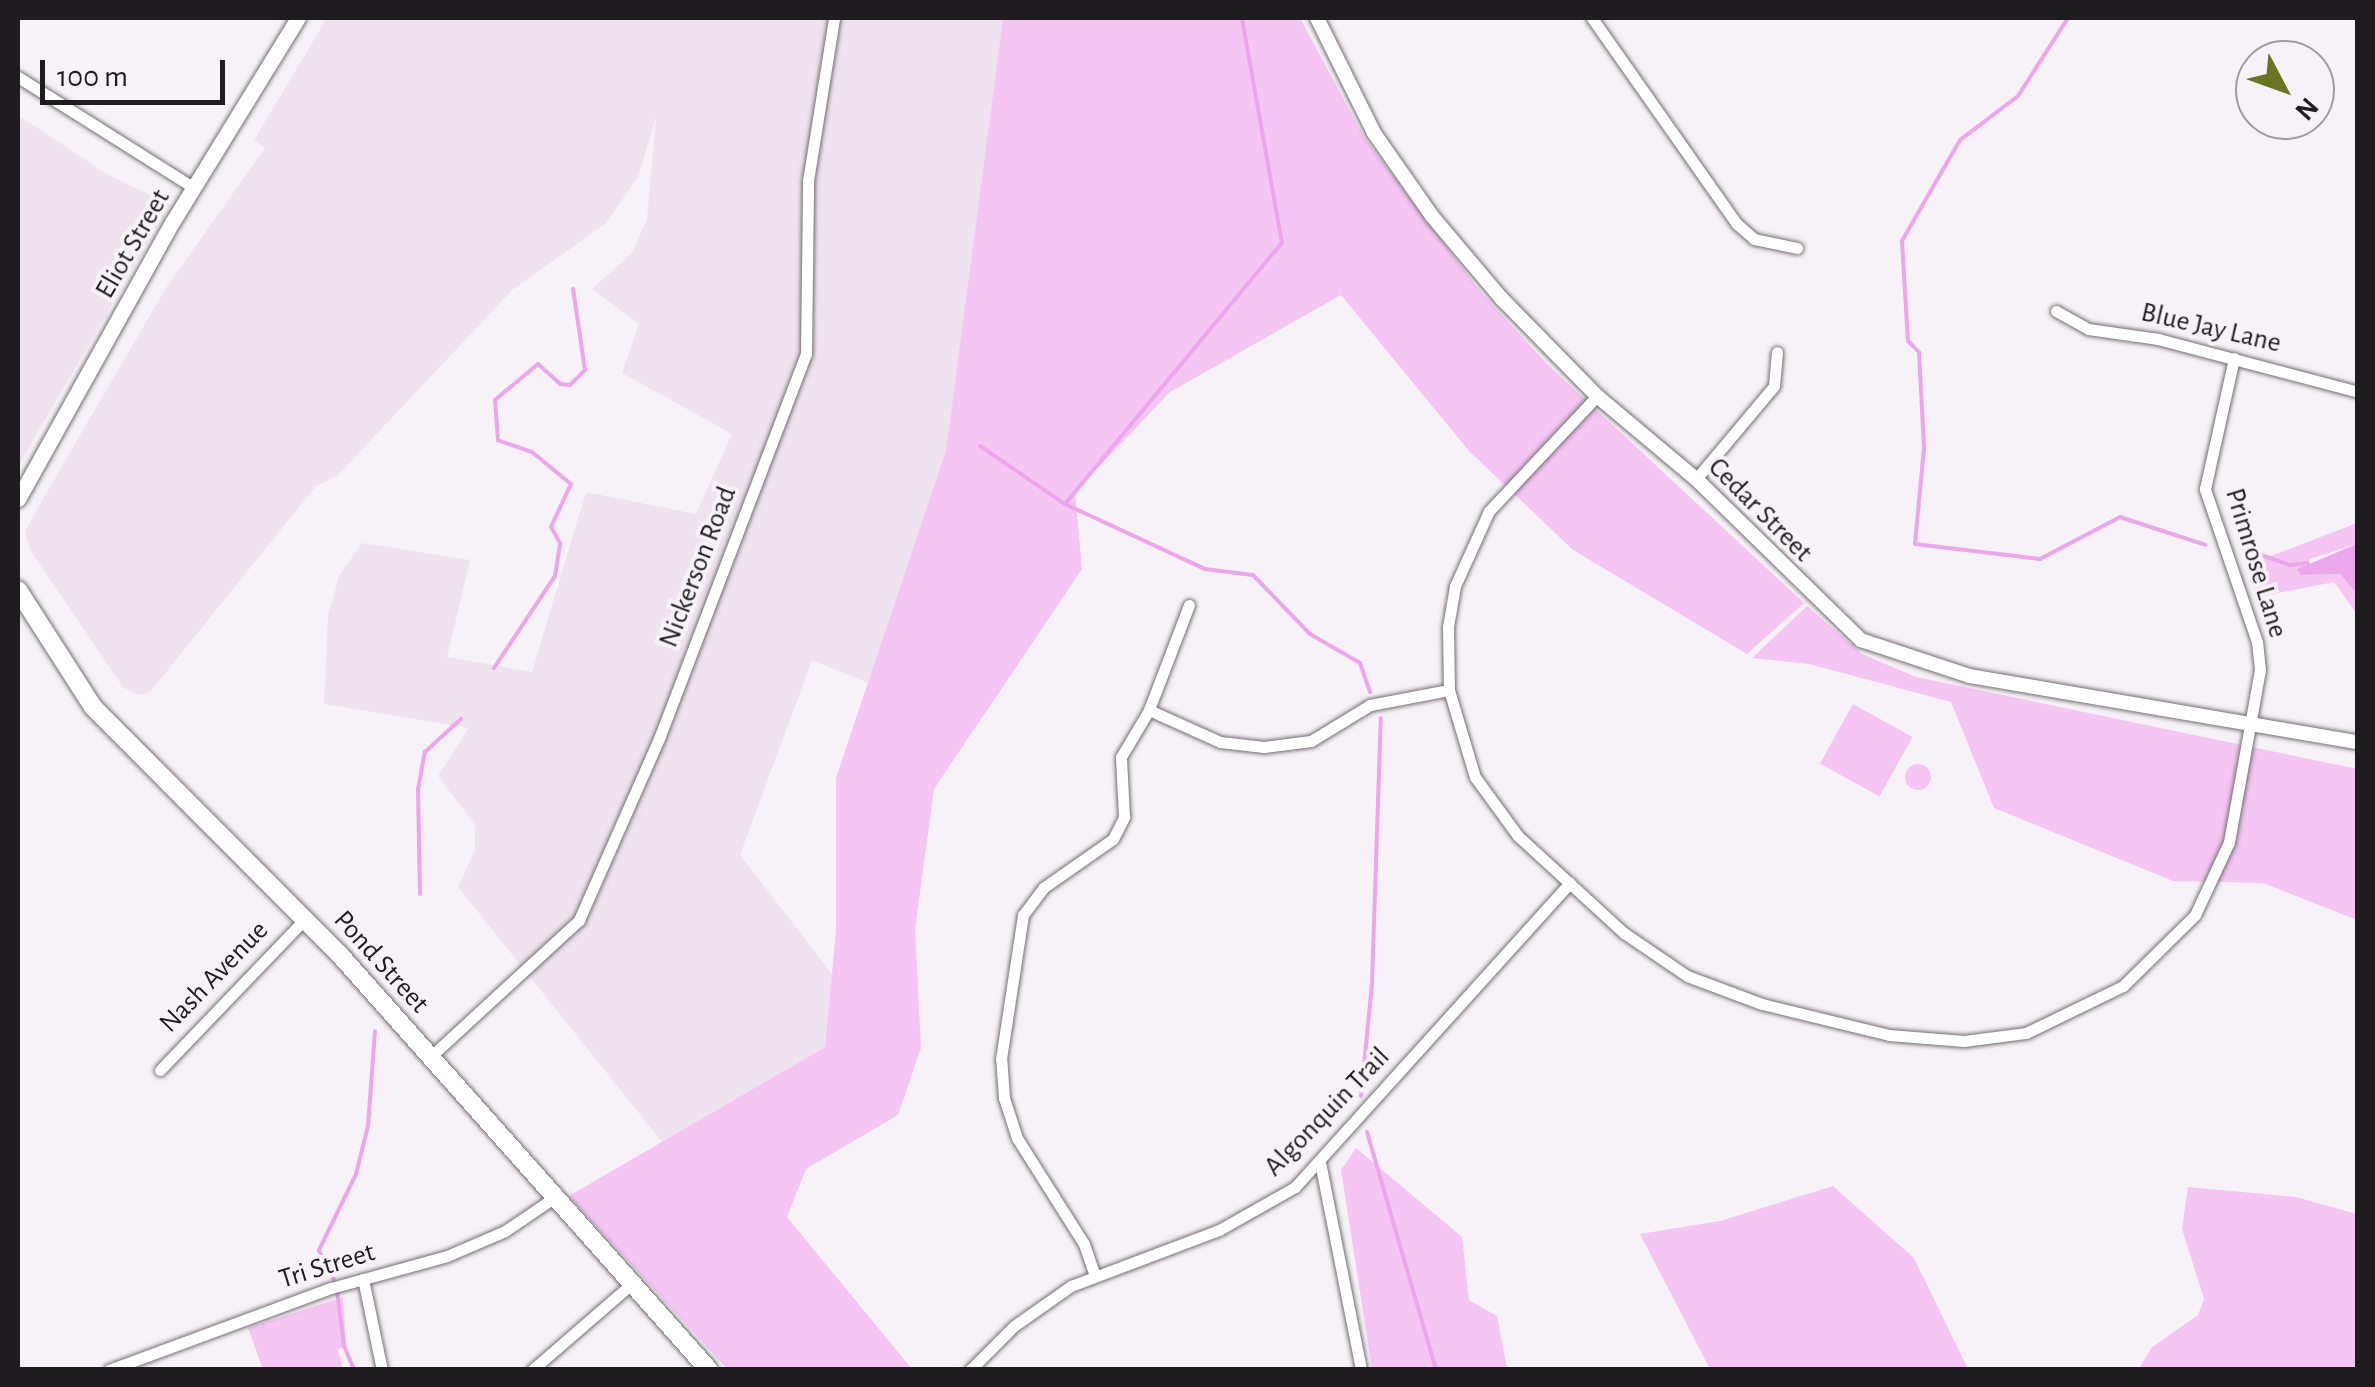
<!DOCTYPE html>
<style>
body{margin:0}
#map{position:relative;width:2375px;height:1387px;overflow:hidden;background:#f7f2f7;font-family:"Alegreya Sans",sans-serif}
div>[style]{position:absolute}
.built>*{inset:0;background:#eee3ee}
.green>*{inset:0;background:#f5c5f4;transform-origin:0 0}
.round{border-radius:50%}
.water>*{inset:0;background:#eca6eb}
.stream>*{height:4px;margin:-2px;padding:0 2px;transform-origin:2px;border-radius:2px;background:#eca6eb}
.roads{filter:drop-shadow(0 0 2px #746f74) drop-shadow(0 0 2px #746f74)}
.minor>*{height:11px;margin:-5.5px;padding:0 5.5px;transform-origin:5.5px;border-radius:5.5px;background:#fff}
.tertiary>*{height:14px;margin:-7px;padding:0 7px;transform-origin:7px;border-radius:7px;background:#fff}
.secondary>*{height:15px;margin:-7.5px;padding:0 7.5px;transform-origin:7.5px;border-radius:7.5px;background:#fff}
.primary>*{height:18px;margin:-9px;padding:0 9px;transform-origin:9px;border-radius:9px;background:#fff}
span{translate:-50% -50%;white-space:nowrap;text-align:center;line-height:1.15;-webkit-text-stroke:8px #f7f2f7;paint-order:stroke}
.street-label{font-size:28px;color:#1e1c1e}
.frame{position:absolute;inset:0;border:20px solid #1e1c1e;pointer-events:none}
.north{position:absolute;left:2235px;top:40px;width:100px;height:100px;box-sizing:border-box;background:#f7f2f7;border:2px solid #a09ca0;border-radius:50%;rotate:131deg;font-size:28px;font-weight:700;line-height:40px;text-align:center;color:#1e1c1e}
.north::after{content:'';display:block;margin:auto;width:35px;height:45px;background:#697520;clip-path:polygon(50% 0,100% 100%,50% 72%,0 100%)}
.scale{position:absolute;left:40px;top:60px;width:185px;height:45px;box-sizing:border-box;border:5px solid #1e1c1e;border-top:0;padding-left:12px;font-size:30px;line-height:35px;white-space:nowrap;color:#1e1c1e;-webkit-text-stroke:8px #f7f2f7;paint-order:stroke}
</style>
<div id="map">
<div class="built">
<div style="clip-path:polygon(327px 18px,1003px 18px,946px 450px,868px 683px,812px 660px,740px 855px,832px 974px,825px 1047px,662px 1142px,458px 887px,475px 850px,475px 825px,438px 776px,469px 728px,324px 704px,328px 616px,339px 576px,362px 543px,470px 560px,447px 657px,532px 672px,586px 492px,696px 514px,732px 434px,622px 373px,639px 324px,592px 289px,632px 253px,647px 219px,656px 117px,638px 177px,605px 224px,512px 290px,337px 476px,316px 486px,150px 692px,137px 695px,123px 687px,30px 550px,25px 532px,44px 497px,166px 288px,265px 148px,254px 140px)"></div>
<div style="clip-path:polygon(18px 115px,107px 174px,170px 205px,18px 466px)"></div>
</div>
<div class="green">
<div style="clip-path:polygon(1003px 18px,1300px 18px,1364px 137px,1479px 290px,1547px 364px,1804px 603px,1747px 654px,1573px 550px,1469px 451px,1341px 295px,1170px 392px,1075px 492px,1082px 569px,934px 789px,915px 929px,921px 1048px,898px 1115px,806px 1169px,787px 1217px,912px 1369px,727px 1369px,569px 1196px,825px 1047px,836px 931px,836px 778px,946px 450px)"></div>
<div style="clip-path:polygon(2357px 523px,2357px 544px,2310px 559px,2301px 575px,2340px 574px,2357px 594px,2357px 614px,2334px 582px,2258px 597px,2250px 564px)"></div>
<div style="clip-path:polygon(1807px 606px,1862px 654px,1916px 677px,2357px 769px,2357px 920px,2263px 883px,2173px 881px,1994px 808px,1951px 702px,1809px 664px,1752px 658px)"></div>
<div style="left:1853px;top:704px;width:68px;height:68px;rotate:29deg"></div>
<div class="round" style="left:1905px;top:764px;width:26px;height:26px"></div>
<div style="clip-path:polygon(1356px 1148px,1462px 1237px,1469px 1300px,1497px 1316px,1507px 1369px,1372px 1369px,1341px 1170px)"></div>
<div style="clip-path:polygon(1833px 1186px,1914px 1258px,1968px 1369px,1710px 1369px,1640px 1234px,1720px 1221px)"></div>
<div style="clip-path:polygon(2188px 1187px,2296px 1197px,2357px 1214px,2357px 1369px,2139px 1369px,2151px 1348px,2198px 1315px,2204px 1299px,2182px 1229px)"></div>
<div style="clip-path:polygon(343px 1297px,346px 1346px,338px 1350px,343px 1369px,263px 1369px,248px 1328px)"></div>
</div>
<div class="water">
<div style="clip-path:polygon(2357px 544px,2357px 594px,2340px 574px,2301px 575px,2297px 569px)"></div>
</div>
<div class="stream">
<div style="left:2068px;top:18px;width:93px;rotate:122.7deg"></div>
<div style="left:2018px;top:96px;width:73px;rotate:142.8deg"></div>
<div style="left:1960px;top:140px;width:116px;rotate:119.9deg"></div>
<div style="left:1902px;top:241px;width:100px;rotate:86.6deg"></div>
<div style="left:1908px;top:341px;width:16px;rotate:45deg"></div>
<div style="left:1919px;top:352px;width:96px;rotate:87deg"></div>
<div style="left:1924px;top:448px;width:96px;rotate:95.4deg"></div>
<div style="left:1915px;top:544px;width:126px;rotate:6.8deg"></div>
<div style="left:2040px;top:559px;width:90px;rotate:-27.7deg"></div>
<div style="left:2120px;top:517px;width:90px;rotate:18deg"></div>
<div style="left:980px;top:446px;width:103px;rotate:34.3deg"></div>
<div style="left:1065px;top:504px;width:154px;rotate:24.9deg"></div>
<div style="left:1205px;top:569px;width:48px;rotate:7.1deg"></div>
<div style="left:1253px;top:575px;width:82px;rotate:46deg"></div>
<div style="left:1310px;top:634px;width:58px;rotate:30.1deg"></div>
<div style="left:1360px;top:663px;width:31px;rotate:71deg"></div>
<div style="left:1065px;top:504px;width:339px;rotate:-50.3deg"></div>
<div style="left:1282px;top:243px;width:229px;rotate:-100.1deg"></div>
<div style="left:2245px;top:549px;width:48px;rotate:19.6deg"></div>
<div style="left:2290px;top:565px;width:18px;rotate:-6deg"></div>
<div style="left:494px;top:668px;width:110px;rotate:-56.5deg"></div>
<div style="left:555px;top:576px;width:33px;rotate:-81deg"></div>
<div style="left:560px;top:543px;width:18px;rotate:-119deg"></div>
<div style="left:551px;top:527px;width:47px;rotate:-65.1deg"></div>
<div style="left:571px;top:484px;width:50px;rotate:-140.6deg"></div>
<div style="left:532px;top:452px;width:36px;rotate:-161deg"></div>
<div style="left:498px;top:440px;width:40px;rotate:-94.3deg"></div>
<div style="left:495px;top:400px;width:56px;rotate:-39.9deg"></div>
<div style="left:538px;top:364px;width:30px;rotate:42deg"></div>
<div style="left:560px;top:384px;width:10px;rotate:6deg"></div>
<div style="left:570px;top:385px;width:21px;rotate:-45deg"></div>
<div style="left:585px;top:370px;width:82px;rotate:-98.4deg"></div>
<div style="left:420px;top:894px;width:104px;rotate:-91.1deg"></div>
<div style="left:418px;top:790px;width:39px;rotate:-80deg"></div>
<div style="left:425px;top:752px;width:49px;rotate:-42.5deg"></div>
<div style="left:1361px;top:1096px;width:114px;rotate:-84.4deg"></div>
<div style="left:1372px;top:983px;width:265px;rotate:-88.1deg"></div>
<div style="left:1367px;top:1132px;width:248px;rotate:73.8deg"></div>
<div style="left:335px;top:1282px;width:36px;rotate:-117deg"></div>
<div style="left:319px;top:1250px;width:85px;rotate:-64deg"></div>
<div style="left:356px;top:1174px;width:49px;rotate:-76deg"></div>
<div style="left:368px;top:1126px;width:95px;rotate:-85.8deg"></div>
<div style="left:337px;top:1291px;width:55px;rotate:82.7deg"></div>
<div style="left:344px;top:1346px;width:26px;rotate:67deg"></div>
</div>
<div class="roads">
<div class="minor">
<div style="left:1592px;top:18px;width:252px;rotate:54.9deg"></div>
<div style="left:1737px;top:224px;width:23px;rotate:41deg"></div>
<div style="left:1754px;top:239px;width:44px;rotate:11.8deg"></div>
<div style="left:18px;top:77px;width:208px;rotate:32.2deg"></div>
<div style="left:2056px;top:311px;width:37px;rotate:29deg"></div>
<div style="left:2088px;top:329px;width:71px;rotate:8.1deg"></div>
<div style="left:2158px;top:339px;width:207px;rotate:14.8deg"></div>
<div style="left:1597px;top:396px;width:158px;rotate:133.2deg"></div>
<div style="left:1489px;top:511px;width:82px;rotate:114.4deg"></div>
<div style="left:1455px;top:586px;width:42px;rotate:99.7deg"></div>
<div style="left:1448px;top:627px;width:63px;rotate:89.1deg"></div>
<div style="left:1449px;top:690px;width:91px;rotate:73.4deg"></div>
<div style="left:1475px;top:777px;width:73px;rotate:53.9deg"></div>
<div style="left:1518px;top:836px;width:144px;rotate:42.5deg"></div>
<div style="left:1624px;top:933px;width:76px;rotate:34.3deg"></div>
<div style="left:1687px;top:976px;width:80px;rotate:20.5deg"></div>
<div style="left:1762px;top:1004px;width:131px;rotate:13.7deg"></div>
<div style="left:1889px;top:1035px;width:75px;rotate:4.6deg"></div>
<div style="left:1964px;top:1041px;width:63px;rotate:-7.4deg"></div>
<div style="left:2026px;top:1033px;width:108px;rotate:-25.9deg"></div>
<div style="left:2123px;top:986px;width:101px;rotate:-44.6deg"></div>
<div style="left:2195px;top:915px;width:81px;rotate:-65deg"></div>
<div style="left:2229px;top:842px;width:175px;rotate:-79.8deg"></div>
<div style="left:2260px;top:670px;width:28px;rotate:-96deg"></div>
<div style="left:2257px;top:642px;width:162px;rotate:-108.8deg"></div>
<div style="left:2205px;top:489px;width:134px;rotate:-77.5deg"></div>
<div style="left:1696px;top:479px;width:121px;rotate:-50deg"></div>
<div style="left:1774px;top:386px;width:34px;rotate:-85deg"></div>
<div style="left:1189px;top:605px;width:112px;rotate:110.9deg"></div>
<div style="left:1149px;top:710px;width:78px;rotate:24.3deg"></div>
<div style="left:1220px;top:742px;width:44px;rotate:6.5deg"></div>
<div style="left:1264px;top:747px;width:47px;rotate:-7.3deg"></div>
<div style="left:1311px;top:741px;width:69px;rotate:-31.4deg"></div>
<div style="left:1370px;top:705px;width:80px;rotate:-10.8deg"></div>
<div style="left:429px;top:1058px;width:204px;rotate:-42.6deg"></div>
<div style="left:579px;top:920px;width:201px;rotate:-66.2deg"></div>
<div style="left:660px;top:736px;width:409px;rotate:-69.1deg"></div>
<div style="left:806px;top:354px;width:173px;rotate:-89.3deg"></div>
<div style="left:808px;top:181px;width:165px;rotate:-80.9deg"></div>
<div style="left:160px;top:1070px;width:209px;rotate:-46.2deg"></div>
<div style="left:1320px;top:1162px;width:212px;rotate:78.8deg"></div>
<div style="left:1094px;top:1273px;width:31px;rotate:-109deg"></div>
<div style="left:1084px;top:1244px;width:125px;rotate:-122.3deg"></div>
<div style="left:1017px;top:1138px;width:42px;rotate:-108deg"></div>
<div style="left:1004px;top:1098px;width:39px;rotate:-94deg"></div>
<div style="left:1001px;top:1059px;width:146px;rotate:-81.3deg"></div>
<div style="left:1023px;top:915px;width:34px;rotate:-53deg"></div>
<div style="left:1043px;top:888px;width:85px;rotate:-35deg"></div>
<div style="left:1113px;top:839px;width:25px;rotate:-63deg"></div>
<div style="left:1124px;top:817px;width:60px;rotate:-92.9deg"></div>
<div style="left:1121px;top:757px;width:55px;rotate:-59.2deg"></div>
<div style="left:363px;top:1279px;width:93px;rotate:78.2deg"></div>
<div style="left:109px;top:1370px;width:237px;rotate:-20.3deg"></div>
<div style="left:331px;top:1288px;width:120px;rotate:-15.4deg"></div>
<div style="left:447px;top:1256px;width:63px;rotate:-23.3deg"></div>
<div style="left:505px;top:1231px;width:57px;rotate:-34.2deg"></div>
<div style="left:532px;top:1370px;width:128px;rotate:-40.9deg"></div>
<div style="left:970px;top:1370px;width:62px;rotate:-45deg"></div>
<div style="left:1014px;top:1326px;width:70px;rotate:-35.1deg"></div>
<div style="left:1071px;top:1286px;width:158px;rotate:-20.7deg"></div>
<div style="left:1219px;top:1230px;width:87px;rotate:-29.5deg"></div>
<div style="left:1295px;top:1187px;width:410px;rotate:-47.9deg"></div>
</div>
<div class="tertiary">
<div style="left:1317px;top:18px;width:128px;rotate:63.6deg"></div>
<div style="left:1374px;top:133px;width:101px;rotate:55.1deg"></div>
<div style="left:1432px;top:216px;width:109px;rotate:49.9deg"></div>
<div style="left:1502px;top:299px;width:136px;rotate:45.6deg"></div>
<div style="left:1597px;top:396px;width:129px;rotate:40deg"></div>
<div style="left:1696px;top:479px;width:231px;rotate:44.3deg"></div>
<div style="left:1861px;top:640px;width:115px;rotate:18.3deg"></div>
<div style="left:1970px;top:676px;width:394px;rotate:9.7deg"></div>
</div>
<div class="secondary">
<div style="left:18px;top:499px;width:318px;rotate:-60.9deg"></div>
<div style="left:173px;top:221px;width:238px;rotate:-58.4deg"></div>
</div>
<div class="primary">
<div style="left:18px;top:590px;width:139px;rotate:57.3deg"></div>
<div style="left:93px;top:707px;width:350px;rotate:45.1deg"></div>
<div style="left:340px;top:955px;width:555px;rotate:48.36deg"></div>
</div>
</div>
<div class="street-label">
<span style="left:133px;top:244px;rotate:-60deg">Eliot Street</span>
<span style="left:2211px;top:328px;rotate:13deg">Blue Jay Lane</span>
<span style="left:1760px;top:510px;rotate:45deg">Cedar Street</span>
<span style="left:2256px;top:563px;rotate:73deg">Primrose Lane</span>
<span style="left:698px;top:567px;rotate:-69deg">Nickerson Road</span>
<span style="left:381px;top:962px;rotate:48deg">Pond Street</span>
<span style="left:214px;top:977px;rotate:-46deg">Nash Avenue</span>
<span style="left:1327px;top:1112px;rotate:-46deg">Algonquin Trail</span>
<span style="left:327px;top:1266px;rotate:-17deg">Tri Street</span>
</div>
<div class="frame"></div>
<div class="north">N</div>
<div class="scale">100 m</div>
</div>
